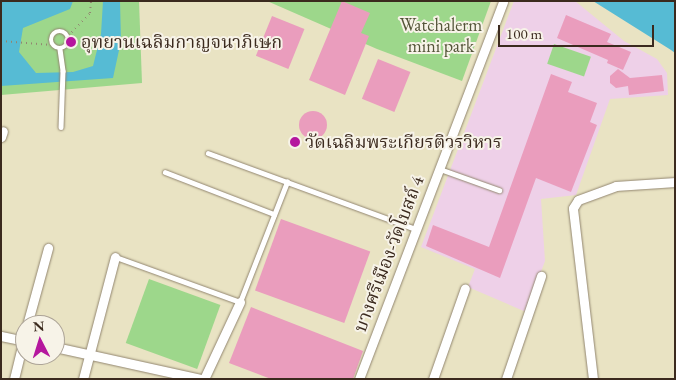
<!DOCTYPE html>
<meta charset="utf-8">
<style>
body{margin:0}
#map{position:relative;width:676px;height:380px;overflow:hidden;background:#e9e3c3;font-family:"EB Garamond","Noto Serif Thai",serif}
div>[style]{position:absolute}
.built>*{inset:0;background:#eed0e8}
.green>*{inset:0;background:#9dd78b;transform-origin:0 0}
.water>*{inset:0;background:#56bbd4}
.building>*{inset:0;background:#ea9dbd;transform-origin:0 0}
.round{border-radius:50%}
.path>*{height:2px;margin-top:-1px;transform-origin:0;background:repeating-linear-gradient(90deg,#928670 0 1px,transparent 0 5px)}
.roads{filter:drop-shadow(0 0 1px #928670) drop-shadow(0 0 1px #928670)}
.lane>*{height:4.5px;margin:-2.25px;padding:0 2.25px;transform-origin:2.25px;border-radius:2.25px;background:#fff}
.lane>.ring{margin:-2.25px;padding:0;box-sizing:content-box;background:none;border:4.5px solid #fff;border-radius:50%}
.street>*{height:9px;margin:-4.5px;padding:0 4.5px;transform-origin:4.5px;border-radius:4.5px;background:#fff}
.dots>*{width:14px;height:14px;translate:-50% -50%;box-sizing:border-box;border:2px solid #f7f3e8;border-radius:50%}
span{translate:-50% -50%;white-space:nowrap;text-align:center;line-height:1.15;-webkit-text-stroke:4px #f7f3e8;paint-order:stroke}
.park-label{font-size:18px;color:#545539}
.poi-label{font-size:18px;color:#3b2a1e}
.left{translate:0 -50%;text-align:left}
.street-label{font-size:18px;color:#3b2a1e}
.frame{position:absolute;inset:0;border:2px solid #3b2a1e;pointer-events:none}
.north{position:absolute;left:15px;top:315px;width:50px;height:50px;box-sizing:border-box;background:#f7f3e8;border:1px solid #aca397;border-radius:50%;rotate:355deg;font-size:14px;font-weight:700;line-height:20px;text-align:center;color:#3b2a1e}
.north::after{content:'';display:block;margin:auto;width:18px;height:22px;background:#b5179e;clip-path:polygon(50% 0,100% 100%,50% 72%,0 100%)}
.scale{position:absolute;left:498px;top:25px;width:156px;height:22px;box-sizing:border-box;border:2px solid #3b2a1e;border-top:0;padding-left:6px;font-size:15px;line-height:18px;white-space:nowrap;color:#3b2a1e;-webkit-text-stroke:4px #f7f3e8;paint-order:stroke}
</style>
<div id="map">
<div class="built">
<div style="clip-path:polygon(514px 1px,575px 1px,624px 41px,657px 59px,667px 73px,668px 95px,610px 99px,576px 195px,541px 199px,545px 261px,526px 312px,468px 287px,475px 269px,421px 247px)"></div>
</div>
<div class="green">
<div style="clip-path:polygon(1px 1px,139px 1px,142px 83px,1px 95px)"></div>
<div style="clip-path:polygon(267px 1px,491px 1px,462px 81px,377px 49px)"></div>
<div style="left:554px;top:44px;width:39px;height:21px;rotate:19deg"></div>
<div style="left:149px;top:279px;width:76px;height:68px;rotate:20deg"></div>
</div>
<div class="water">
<div style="clip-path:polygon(1px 1px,73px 1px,70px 9px,23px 28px,19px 52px,36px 73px,73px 72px,93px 66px,101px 34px,103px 1px,120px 1px,121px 41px,113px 78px,1px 86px)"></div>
<div style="clip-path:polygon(593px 1px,675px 1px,675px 53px,671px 50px)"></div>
</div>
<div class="building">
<div style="clip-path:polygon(342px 1px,370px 13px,361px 33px,369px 36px,345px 95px,309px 80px)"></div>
<div style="clip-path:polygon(566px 15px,611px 34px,607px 42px,631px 52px,623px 70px,607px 63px,608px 60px,557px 38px)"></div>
<div style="left:272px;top:16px;width:35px;height:43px;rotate:22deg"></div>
<div style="left:378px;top:59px;width:35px;height:43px;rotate:22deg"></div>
<div style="clip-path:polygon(618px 69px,630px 78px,662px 75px,664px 91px,629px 95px,628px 86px,616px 88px,610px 83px,610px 76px)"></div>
<div style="clip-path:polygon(551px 74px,572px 82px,568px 92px,597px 103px,590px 122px,597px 125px,571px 192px,536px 178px,500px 278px,426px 246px,433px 225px,489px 247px)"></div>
<div class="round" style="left:299px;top:111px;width:28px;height:28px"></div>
<div style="left:281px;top:219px;width:95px;height:76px;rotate:20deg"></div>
<div style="clip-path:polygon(251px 307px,363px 351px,353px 379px,271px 379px,229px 363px)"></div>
</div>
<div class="path">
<div style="left:68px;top:36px;width:32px;rotate:-46deg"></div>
<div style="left:90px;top:13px;width:12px;rotate:-85deg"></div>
<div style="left:1px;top:41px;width:51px;rotate:4.5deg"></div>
</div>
<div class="roads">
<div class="lane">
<div class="ring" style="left:51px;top:31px;width:13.5px;height:13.5px"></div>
<div style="left:60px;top:49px;width:22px;rotate:82deg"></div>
<div style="left:63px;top:71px;width:56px;rotate:92deg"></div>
<div style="left:208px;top:153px;width:221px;rotate:20.1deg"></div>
<div style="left:440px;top:169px;width:63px;rotate:19.6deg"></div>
<div style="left:165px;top:172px;width:117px;rotate:21.1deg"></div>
<div style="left:116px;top:257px;width:132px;rotate:19.9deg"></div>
<div style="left:240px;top:302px;width:129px;rotate:-68.6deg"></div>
</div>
<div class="street">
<div style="left:1px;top:137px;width:6px;rotate:-72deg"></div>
<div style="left:27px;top:325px;width:80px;rotate:-74.7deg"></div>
<div style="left:1px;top:336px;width:25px;rotate:12deg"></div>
<div style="left:55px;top:347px;width:149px;rotate:12.4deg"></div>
<div style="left:14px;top:379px;width:46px;rotate:-76.3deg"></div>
<div style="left:83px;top:379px;width:126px;rotate:-75.3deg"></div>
<div style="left:204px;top:379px;width:85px;rotate:-64.9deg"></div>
<div style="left:359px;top:379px;width:404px;rotate:-69.1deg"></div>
<div style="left:433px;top:379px;width:96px;rotate:-70.6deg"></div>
<div style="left:506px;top:379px;width:109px;rotate:-71.2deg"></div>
<div style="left:593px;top:379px;width:172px;rotate:-96.7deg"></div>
<div style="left:573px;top:208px;width:9px;rotate:-58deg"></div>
<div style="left:578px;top:200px;width:40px;rotate:-20.2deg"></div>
<div style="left:616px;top:186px;width:59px;rotate:-3.9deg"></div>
</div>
</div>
<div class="dots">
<div style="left:71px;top:42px;background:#b5179e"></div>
<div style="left:295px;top:142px;background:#b5179e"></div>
</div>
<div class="park-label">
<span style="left:441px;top:36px">Watchalerm<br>mini park</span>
</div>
<div class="poi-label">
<span class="left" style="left:81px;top:42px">อุทยานเฉลิมกาญจนาภิเษก</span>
<span class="left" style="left:305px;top:142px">วัดเฉลิมพระเกียรติวรวิหาร</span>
</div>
<div class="street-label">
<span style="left:389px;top:254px;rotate:-69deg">บางศรีเมือง-วัดโบสถ์ 4</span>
</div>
<div class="frame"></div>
<div class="north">N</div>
<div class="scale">100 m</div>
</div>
